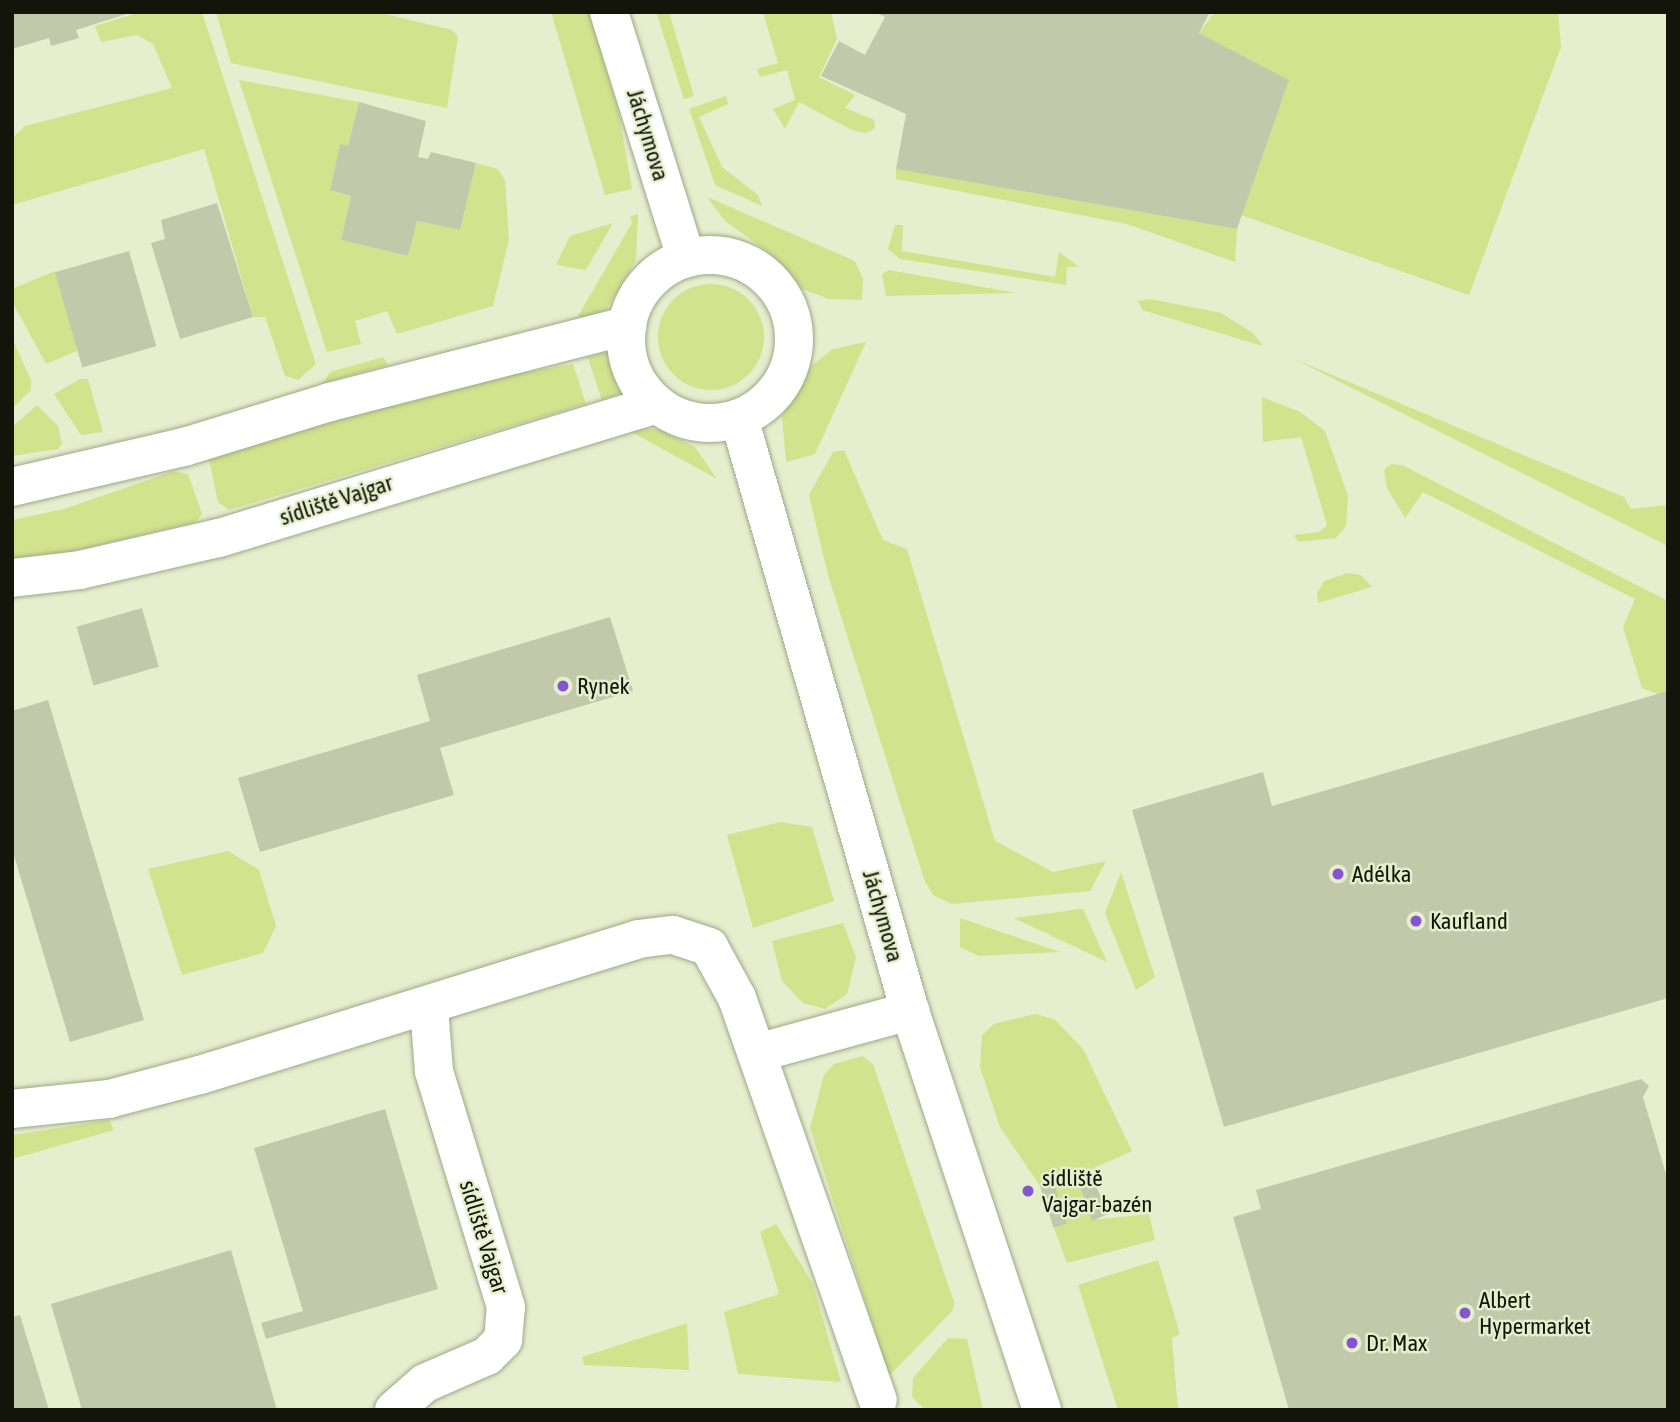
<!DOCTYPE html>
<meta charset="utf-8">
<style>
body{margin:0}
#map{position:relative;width:1680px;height:1422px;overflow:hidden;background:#e7eece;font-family:"Asap Condensed",sans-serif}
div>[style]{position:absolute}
.green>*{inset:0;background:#d2e28d;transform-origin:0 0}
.round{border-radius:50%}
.building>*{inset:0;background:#c2c9aa;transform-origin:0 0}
.roads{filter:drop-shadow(0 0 2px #a1a789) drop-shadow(0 0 2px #a1a789)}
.minor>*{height:38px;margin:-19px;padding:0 19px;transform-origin:19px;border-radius:19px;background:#fff}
.minor>.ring{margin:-19px;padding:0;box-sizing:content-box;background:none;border:38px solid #fff;border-radius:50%}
.dots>*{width:19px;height:19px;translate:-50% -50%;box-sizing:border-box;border:4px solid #e7eece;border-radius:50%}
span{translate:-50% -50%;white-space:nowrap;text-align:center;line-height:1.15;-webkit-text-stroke:5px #e7eece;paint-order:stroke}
.street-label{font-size:23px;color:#13150a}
.poi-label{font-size:23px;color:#13150a}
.left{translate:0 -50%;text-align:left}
.frame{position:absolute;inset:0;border:14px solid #13150a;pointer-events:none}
</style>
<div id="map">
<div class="green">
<div style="clip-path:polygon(140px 12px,202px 12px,316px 364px,298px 380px,285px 376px,265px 317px,253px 317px,204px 149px,12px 205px,12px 138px,25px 126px,172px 88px,153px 44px,137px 35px,101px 42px,95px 26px)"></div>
<div style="clip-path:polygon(216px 12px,377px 12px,452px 30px,458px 37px,447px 108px,231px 63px)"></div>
<div style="clip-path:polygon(551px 12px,589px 12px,618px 109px,632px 189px,605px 195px)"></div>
<div style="clip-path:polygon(656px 12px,669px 12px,694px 96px,684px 99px)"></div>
<div style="clip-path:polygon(763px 12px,831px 12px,837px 39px,819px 77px,855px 95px,845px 108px,874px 120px,875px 128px,866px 133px,852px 130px,799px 102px,785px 129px,773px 109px,795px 100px,787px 70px,760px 77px,757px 69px,778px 63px)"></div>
<div style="clip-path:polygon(1215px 12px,1558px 12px,1561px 47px,1469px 295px,1241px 215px,1289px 80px,1199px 33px)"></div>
<div style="clip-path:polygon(239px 80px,359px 102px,348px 146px,340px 145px,330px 190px,351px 196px,341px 240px,408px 256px,417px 221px,460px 230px,476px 163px,498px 169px,505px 181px,509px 239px,493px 306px,397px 334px,387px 311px,355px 321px,361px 344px,327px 352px)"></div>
<div style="clip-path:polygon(726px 96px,728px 104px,699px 117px,722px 167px,758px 195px,762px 206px,715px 185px,689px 109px)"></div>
<div style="clip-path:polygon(896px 169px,1237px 229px,1235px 262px,1127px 224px,896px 179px)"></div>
<div style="clip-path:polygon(707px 197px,855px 261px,863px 279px,862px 300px,829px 299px,802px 289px,771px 254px,725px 221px)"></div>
<div style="clip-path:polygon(638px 214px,636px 260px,607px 309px,585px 320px,578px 316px,632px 223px,630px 216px)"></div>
<div style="clip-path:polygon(613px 223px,586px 270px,556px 265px,570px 236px)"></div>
<div style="clip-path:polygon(895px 225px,903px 225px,902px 251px,1055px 277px,1059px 252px,1079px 267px,1067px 267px,1066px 285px,900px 259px,888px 249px)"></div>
<div style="clip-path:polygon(889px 270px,1016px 293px,886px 296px,882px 274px)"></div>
<div style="clip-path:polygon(55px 271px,79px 350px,46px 364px,12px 301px,12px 289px)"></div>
<div class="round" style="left:658px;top:284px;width:106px;height:106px"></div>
<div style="clip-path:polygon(1150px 299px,1221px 313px,1253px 333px,1263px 346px,1142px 310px,1138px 301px)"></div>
<div style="clip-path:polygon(12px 338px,31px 380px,31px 390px,12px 409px)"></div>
<div style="clip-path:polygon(866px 342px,815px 454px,786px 462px,782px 417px,807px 369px,833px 349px)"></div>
<div style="left:609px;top:351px;width:44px;height:22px;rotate:72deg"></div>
<div style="clip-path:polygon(383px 357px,388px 365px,323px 383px,330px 372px)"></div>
<div style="clip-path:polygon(1294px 359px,1624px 497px,1631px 509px,1668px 505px,1668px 546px)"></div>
<div style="clip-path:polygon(573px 364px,586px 404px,229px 510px,218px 502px,208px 455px,455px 385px)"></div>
<div style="clip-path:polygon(80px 379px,88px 379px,103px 432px,81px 435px,54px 394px)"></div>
<div style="clip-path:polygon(1262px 397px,1300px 412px,1325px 431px,1348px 496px,1346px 526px,1336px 538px,1298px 542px,1294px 535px,1319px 532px,1327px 525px,1301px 437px,1263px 442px)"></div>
<div style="clip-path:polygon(37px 405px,58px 426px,62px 444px,58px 449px,12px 456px,12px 427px)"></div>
<div style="clip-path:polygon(659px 429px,695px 447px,717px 479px,628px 430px)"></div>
<div style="clip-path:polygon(844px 450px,883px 540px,907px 549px,995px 841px,1053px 872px,1106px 861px,1090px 891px,952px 904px,933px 895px,924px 879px,828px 575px,809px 495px,833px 452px)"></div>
<div style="clip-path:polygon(1391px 464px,1402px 465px,1668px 601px,1668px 729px,1658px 694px,1642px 688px,1623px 627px,1635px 599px,1423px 492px,1405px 518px,1387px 488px,1384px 470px)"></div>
<div style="clip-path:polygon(174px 471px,188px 474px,202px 514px,196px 522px,12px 566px,12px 520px,64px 509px)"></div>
<div style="clip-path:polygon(1348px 573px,1361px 575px,1372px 587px,1318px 603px,1317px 593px,1324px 581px)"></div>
<div style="clip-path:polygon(780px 822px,812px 827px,834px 901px,753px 928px,727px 835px)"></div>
<div style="clip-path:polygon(228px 851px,259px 870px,276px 926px,263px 953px,182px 975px,148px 869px)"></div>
<div style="clip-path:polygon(1121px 872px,1155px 977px,1136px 990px,1105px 913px)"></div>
<div style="clip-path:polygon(1083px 909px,1107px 962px,1014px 918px,1080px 909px)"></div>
<div style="clip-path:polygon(960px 918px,1060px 952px,979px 956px,960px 947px)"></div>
<div style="clip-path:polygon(843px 923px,856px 957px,847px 994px,825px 1009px,803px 1003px,782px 981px,772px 941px)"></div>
<div style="clip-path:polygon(1035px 1014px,1054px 1019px,1083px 1049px,1132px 1151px,1076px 1176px,1092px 1220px,1149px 1214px,1155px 1240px,1067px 1263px,1054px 1228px,1066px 1224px,1052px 1182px,1040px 1186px,1000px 1127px,980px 1067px,982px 1035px,994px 1024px)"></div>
<div style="clip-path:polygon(862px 1056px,873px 1064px,954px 1302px,953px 1310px,889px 1376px,810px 1128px,824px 1075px,834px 1064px)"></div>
<div style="clip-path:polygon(109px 1120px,114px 1130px,12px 1159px,12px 1135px)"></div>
<div style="clip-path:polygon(776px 1224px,813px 1284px,841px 1382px,738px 1374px,724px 1312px,779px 1294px,760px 1232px)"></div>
<div style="clip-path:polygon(1158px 1260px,1180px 1334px,1172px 1338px,1178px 1410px,1118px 1410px,1078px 1285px)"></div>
<div style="clip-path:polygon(687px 1323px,689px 1370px,584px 1365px,582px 1357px)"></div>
<div style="clip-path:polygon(948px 1338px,967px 1339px,983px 1410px,925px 1410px,912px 1397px,913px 1378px)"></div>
</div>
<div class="building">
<div style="clip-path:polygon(12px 12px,130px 12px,130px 13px,76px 30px,79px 38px,51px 46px,49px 38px,12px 49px)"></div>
<div style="clip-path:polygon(875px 12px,1210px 12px,1199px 33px,1289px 80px,1237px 229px,896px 169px,906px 114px,821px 76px,839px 41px,865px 55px,885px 17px)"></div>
<div style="clip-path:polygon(359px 102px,426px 121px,418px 157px,428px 159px,431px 152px,476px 163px,460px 230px,417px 221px,408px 256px,341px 240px,351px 196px,330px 190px,340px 144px,348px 146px)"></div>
<div style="clip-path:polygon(217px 203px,253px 317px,180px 339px,151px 243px,165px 239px,161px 220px)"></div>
<div style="left:129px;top:251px;width:99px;height:77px;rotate:74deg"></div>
<div style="left:142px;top:608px;width:61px;height:68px;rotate:74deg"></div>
<div style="clip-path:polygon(610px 617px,633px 691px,440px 748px,454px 795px,260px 852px,238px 778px,430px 721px,417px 675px)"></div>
<div style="clip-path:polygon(1668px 691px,1668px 998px,1224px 1127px,1132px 810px,1263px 772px,1272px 806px)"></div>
<div style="clip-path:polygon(48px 700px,144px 1020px,70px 1042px,12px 849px,12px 711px)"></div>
<div style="clip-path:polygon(1641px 1079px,1649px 1086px,1643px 1097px,1668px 1181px,1668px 1410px,1289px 1410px,1233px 1217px,1261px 1209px,1256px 1190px)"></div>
<div style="clip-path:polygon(385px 1109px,438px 1289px,266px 1339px,261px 1323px,303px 1311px,254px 1148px)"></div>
<div style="clip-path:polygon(1090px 1171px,1108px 1214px,1092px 1221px,1076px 1176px)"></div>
<div style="left:1053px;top:1181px;width:45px;height:14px;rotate:72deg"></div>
<div style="clip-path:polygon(231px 1250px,277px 1410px,82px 1410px,51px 1304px)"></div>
<div style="clip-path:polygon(20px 1315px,49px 1410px,12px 1410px,12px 1317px)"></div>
</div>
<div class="roads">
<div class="minor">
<div style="left:609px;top:12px;width:258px;rotate:72.6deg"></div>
<div class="ring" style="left:626px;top:255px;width:130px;height:130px"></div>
<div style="left:739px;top:418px;width:617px;rotate:73.91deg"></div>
<div style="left:910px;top:1011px;width:420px;rotate:71.7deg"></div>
<div style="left:12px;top:487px;width:177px;rotate:-13.1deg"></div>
<div style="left:184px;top:447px;width:153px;rotate:-17.1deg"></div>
<div style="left:330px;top:402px;width:307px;rotate:-14.4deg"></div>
<div style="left:12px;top:578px;width:68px;rotate:-6.7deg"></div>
<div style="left:80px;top:570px;width:143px;rotate:-13deg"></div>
<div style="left:219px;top:538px;width:457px;rotate:-17deg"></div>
<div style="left:757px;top:1053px;width:159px;rotate:-15.4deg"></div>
<div style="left:12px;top:1109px;width:98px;rotate:-5.9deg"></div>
<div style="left:109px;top:1099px;width:94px;rotate:-14.8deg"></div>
<div style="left:200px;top:1075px;width:459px;rotate:-17.2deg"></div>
<div style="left:638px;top:939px;width:35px;rotate:-7deg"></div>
<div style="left:673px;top:935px;width:38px;rotate:18deg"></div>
<div style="left:709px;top:947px;width:58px;rotate:61.2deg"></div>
<div style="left:737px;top:998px;width:426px;rotate:70.7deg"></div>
<div style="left:394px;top:1410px;width:41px;rotate:-41.1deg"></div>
<div style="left:425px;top:1383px;width:68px;rotate:-23.5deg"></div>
<div style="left:487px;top:1356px;width:23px;rotate:-45deg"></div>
<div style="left:503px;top:1340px;width:33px;rotate:-85deg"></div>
<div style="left:506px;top:1307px;width:247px;rotate:-107deg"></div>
<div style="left:434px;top:1071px;width:64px;rotate:-94.5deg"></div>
</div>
</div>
<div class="dots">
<div style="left:563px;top:686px;background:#8356cf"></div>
<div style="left:1338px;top:874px;background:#8356cf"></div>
<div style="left:1416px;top:921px;background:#8356cf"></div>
<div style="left:1028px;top:1191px;background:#8356cf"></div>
<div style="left:1465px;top:1313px;background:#8356cf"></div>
<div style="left:1352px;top:1343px;background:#8356cf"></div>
</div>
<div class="street-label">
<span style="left:648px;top:135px;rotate:73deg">Jáchymova</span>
<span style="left:336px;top:500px;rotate:-18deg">sídliště Vajgar</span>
<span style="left:883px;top:916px;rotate:74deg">Jáchymova</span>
<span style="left:484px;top:1237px;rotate:73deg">sídliště Vajgar</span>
</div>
<div class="poi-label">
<span class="left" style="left:577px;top:686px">Rynek</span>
<span class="left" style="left:1352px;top:874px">Adélka</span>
<span class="left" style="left:1430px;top:921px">Kaufland</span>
<span class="left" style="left:1042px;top:1191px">sídliště<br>Vajgar-bazén</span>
<span class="left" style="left:1479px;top:1313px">Albert<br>Hypermarket</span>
<span class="left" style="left:1366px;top:1343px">Dr. Max</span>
</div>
<div class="frame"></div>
</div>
